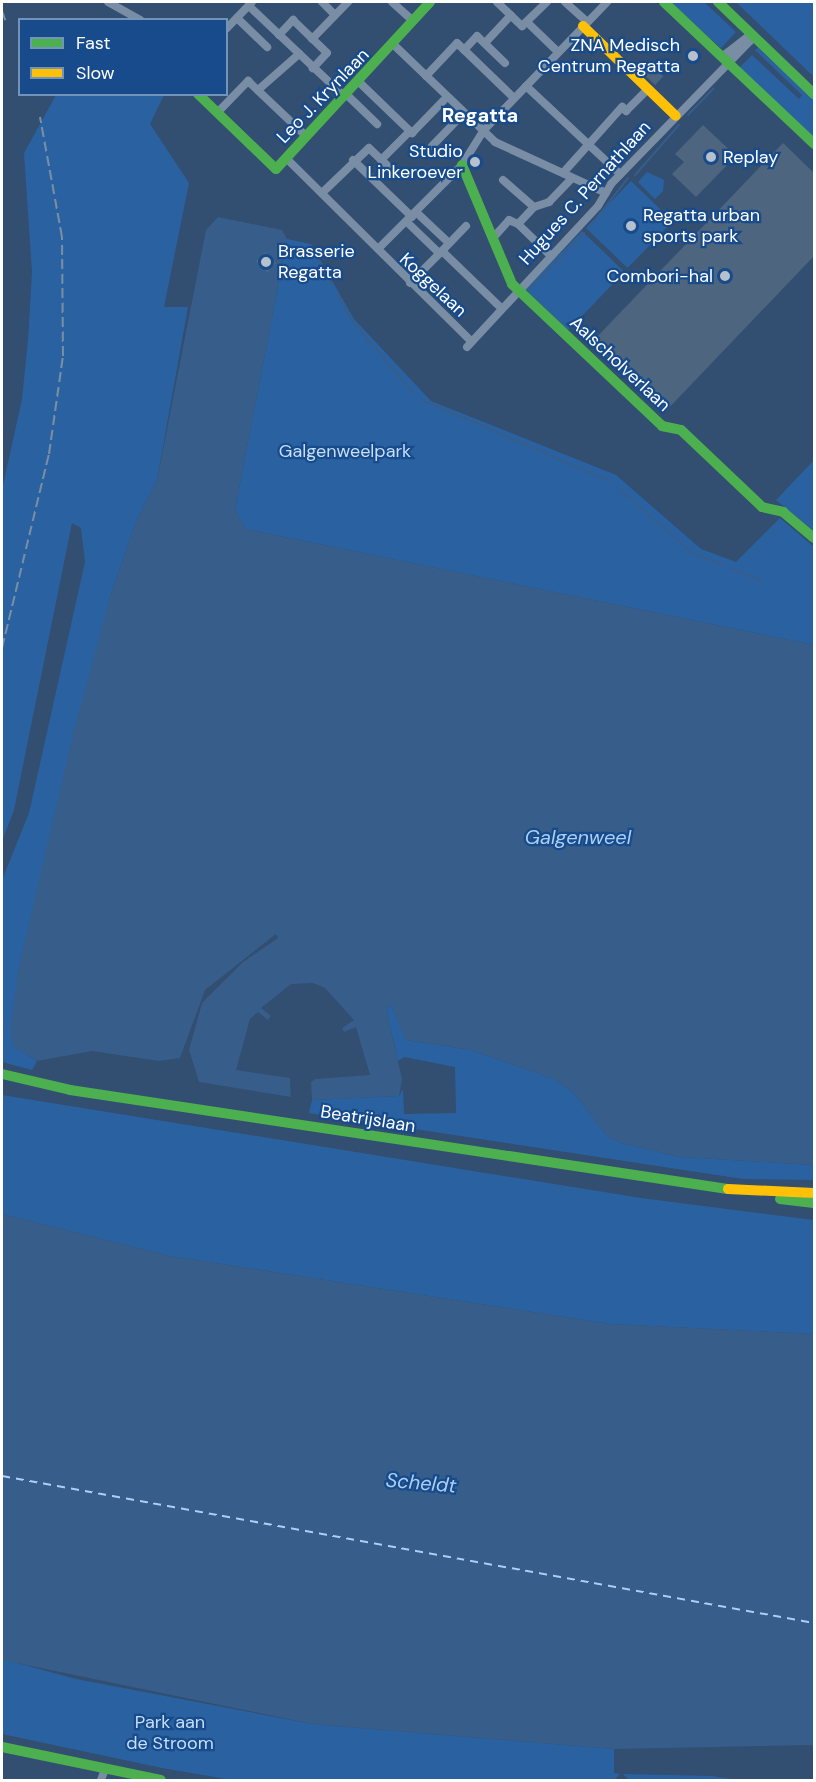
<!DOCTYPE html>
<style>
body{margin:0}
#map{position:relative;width:816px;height:1782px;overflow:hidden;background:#324e70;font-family:"DM Sans",sans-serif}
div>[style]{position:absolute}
.green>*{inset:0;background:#2a62a1;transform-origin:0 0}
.water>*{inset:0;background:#375d8a}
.stream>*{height:2px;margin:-1px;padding:0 1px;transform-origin:1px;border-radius:1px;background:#375d8a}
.ferry>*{height:1.5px;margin-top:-0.75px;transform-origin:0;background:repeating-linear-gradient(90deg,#accff6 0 8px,transparent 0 14px)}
.building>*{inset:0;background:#4e6580;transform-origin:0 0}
.street>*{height:8px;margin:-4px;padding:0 4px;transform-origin:4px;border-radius:4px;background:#798da5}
.fast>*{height:10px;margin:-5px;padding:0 5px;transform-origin:5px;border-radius:5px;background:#4caf50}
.slow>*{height:10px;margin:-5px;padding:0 5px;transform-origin:5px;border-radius:5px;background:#ffc107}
.rail>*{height:2px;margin-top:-1px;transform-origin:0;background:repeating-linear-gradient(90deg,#7a8ea4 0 10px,transparent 0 14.5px)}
.dots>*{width:16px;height:16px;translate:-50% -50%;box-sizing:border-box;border:3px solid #174b8b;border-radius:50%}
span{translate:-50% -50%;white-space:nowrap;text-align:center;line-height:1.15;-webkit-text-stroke:4.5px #174b8b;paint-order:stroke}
.poi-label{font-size:18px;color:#fff}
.right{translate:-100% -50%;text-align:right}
.left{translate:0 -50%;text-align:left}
.street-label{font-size:18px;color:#fff}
.park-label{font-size:18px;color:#c6dffa}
.neighbourhood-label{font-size:20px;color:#fff;font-weight:700}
.water-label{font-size:20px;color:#accff6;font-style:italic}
.frame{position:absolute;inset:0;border:3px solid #fff;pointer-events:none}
.legend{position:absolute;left:18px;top:18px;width:210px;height:78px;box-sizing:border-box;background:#174b8b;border:2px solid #7493b9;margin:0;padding:8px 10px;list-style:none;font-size:18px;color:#fff}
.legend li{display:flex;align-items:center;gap:12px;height:30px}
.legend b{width:30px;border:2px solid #7493b9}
</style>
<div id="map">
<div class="green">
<div style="clip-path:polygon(670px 2px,704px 2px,736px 32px,721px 48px)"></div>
<div style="clip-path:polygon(736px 2px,814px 2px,814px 77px)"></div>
<div style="clip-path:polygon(758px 48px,814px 98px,814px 140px,739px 68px,752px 55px,799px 99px,802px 95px,755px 50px)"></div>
<div style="clip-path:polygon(56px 95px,164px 95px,150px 124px,189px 183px,164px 307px,188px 307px,157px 480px,137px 519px,110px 597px,18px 971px,13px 1046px,37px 1061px,32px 1070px,2px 1062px,2px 880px,29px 813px,85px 562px,81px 528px,72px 523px,14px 810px,2px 841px,2px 490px,22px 399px,28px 340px,32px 272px,24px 153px)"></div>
<div style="clip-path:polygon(647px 172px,664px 180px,663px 191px,655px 199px,638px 182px)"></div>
<div style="left:631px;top:181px;width:58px;height:65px;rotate:44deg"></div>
<div style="left:582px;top:231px;width:59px;height:81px;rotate:44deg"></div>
<div style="clip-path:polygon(287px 239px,311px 244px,354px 319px,431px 401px,616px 475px,701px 549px,736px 562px,780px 518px,814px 547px,814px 645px,246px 529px,235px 510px)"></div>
<div style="clip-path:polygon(814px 460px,814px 531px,776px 500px)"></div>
<div style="clip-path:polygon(391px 1005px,406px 1040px,471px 1050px,554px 1079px,573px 1092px,608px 1137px,624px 1144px,681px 1157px,814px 1165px,814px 1180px,743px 1179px,309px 1113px,312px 1100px,399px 1096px,403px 1089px,404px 1114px,456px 1113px,455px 1067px,404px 1057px,398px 1061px,386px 1009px)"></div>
<div style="clip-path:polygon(2px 1095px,641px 1198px,814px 1220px,814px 1334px,610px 1324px,170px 1256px,2px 1214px)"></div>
<div style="clip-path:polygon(2px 1659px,76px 1679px,312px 1724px,614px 1749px,614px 1773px,620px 1774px,614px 1780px,620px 1780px,232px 1780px,162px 1768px,2px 1734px)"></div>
<div style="clip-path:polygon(623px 1774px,712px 1776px,739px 1780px,629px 1780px)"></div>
</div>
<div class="water">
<div style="clip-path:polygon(218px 217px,282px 230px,287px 239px,235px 510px,246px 529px,814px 645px,814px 1165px,681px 1157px,624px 1144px,608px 1137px,573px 1092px,554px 1079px,471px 1050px,406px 1040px,391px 1005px,386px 1009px,402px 1079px,399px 1096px,312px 1100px,311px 1082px,315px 1079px,370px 1075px,356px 1027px,344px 1032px,342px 1028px,354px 1020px,325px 988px,313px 983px,291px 984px,261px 1008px,271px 1016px,268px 1020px,258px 1012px,250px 1019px,236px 1070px,290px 1078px,291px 1097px,199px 1082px,189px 1050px,202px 1003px,243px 962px,278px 938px,276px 934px,205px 990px,180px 1058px,159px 1061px,92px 1051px,37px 1061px,13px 1046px,10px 1030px,18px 971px,73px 734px,110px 597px,137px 519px,157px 480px,206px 230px)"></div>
<div style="clip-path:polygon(2px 1214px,170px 1256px,610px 1324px,814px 1334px,814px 1745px,614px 1749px,312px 1724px,2px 1660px)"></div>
</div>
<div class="stream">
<div style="left:688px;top:115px;width:37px;rotate:-46deg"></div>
<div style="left:635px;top:175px;width:67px;rotate:-48.7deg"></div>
<div style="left:588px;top:229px;width:65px;rotate:-51.9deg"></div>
<div style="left:315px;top:255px;width:34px;rotate:60deg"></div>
<div style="left:530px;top:289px;width:78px;rotate:-46deg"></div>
<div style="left:338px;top:295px;width:27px;rotate:62deg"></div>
<div style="left:351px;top:319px;width:97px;rotate:50deg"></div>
<div style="left:422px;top:400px;width:205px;rotate:23.3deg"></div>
<div style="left:617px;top:487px;width:101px;rotate:41deg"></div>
<div style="left:693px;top:553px;width:32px;rotate:22deg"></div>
<div style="left:730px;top:568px;width:35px;rotate:22deg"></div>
</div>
<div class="ferry">
<div style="left:2px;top:1476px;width:825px;rotate:10.26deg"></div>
</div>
<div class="building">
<div style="left:648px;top:62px;width:21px;height:12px;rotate:43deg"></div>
<div style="clip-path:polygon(703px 125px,736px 156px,696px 197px,672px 174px,684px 162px,675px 154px)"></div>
<div style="clip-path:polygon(783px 143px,814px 173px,814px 256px,664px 413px,591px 343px)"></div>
<div style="left:265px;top:252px;width:16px;height:13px;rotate:45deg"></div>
</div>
<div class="street">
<div style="left:108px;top:2px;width:37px;rotate:29deg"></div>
<div style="left:322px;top:2px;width:18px;rotate:45deg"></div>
<div style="left:392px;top:2px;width:27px;rotate:42deg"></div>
<div style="left:497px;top:2px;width:35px;rotate:44deg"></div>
<div style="left:522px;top:26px;width:35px;rotate:-44deg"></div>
<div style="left:565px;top:2px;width:30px;rotate:42deg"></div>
<div style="left:249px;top:6px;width:132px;rotate:43.5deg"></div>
<div style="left:237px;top:18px;width:42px;rotate:44deg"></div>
<div style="left:527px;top:22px;width:43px;rotate:44.1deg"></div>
<div style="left:226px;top:29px;width:37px;rotate:-46deg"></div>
<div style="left:279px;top:35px;width:21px;rotate:-47deg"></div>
<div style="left:293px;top:20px;width:47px;rotate:44.1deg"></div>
<div style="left:327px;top:53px;width:21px;rotate:133deg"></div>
<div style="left:312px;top:39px;width:52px;rotate:-45.8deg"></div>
<div style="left:485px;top:43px;width:38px;rotate:-47deg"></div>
<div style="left:394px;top:45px;width:140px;rotate:43.8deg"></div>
<div style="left:495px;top:142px;width:122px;rotate:24.7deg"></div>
<div style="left:464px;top:50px;width:19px;rotate:-47deg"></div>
<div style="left:477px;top:36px;width:39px;rotate:44deg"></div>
<div style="left:727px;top:61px;width:8px;rotate:-90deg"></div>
<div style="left:727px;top:53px;width:31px;rotate:-38deg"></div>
<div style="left:426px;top:76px;width:45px;rotate:-46.8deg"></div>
<div style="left:457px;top:43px;width:79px;rotate:44deg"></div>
<div style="left:359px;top:82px;width:74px;rotate:43.9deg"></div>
<div style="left:412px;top:133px;width:50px;rotate:-45.8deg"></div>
<div style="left:526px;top:86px;width:129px;rotate:43.1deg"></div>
<div style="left:258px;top:90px;width:55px;rotate:-41.3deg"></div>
<div style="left:347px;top:95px;width:42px;rotate:44deg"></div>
<div style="left:217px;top:113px;width:45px;rotate:-45.9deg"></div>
<div style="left:248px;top:81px;width:81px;rotate:43.5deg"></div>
<div style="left:432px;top:146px;width:46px;rotate:-45.9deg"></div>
<div style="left:286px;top:158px;width:259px;rotate:44.7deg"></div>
<div style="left:353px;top:160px;width:82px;rotate:44deg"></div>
<div style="left:381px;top:160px;width:41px;rotate:-45deg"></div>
<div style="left:563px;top:173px;width:89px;rotate:-48.2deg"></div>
<div style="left:622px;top:107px;width:6px;rotate:45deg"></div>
<div style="left:626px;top:111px;width:31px;rotate:-45deg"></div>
<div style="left:503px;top:180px;width:41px;rotate:41.1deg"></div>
<div style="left:534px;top:207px;width:16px;rotate:-18deg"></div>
<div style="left:549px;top:202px;width:33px;rotate:-46deg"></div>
<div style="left:322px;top:193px;width:65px;rotate:-43.8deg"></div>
<div style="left:369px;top:148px;width:37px;rotate:44deg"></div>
<div style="left:534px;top:207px;width:23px;rotate:133deg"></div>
<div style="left:518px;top:224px;width:46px;rotate:44.1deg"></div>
<div style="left:416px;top:212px;width:45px;rotate:43.2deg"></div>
<div style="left:407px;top:222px;width:45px;rotate:44.1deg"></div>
<div style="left:466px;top:226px;width:35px;rotate:134deg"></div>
<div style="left:442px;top:251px;width:82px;rotate:44deg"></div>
<div style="left:493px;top:238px;width:24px;rotate:-48deg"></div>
<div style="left:509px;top:220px;width:10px;rotate:24deg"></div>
<div style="left:378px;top:249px;width:119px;rotate:-45deg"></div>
<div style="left:462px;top:165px;width:40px;rotate:-58deg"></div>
<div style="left:483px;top:131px;width:179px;rotate:-46.1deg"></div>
<div style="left:410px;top:283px;width:45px;rotate:-45deg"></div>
<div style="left:467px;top:347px;width:192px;rotate:-47.1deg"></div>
<div style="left:598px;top:206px;width:26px;rotate:-59deg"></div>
<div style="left:611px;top:184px;width:199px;rotate:-45.8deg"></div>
<div style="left:750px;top:41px;width:7px;rotate:-82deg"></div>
<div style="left:101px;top:1780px;width:12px;rotate:-70deg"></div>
</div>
<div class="fast">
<div style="left:664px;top:2px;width:207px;rotate:43.4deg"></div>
<div style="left:718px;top:2px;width:133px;rotate:43.8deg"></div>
<div style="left:198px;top:94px;width:108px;rotate:43.9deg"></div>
<div style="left:276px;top:169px;width:227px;rotate:-47.3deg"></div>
<div style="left:462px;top:165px;width:129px;rotate:67.2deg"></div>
<div style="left:512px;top:284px;width:207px;rotate:43.4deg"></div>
<div style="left:662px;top:426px;width:19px;rotate:12deg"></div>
<div style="left:681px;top:430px;width:112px;rotate:43.5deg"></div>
<div style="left:762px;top:507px;width:22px;rotate:13deg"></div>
<div style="left:783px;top:512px;width:40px;rotate:40deg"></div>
<div style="left:2px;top:1074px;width:70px;rotate:13.2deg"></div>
<div style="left:70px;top:1090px;width:665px;rotate:8.56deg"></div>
<div style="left:780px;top:1199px;width:34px;rotate:7deg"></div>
<div style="left:2px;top:1747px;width:162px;rotate:11.7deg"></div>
</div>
<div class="slow">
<div style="left:583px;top:26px;width:129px;rotate:44.1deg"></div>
<div style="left:728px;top:1189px;width:86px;rotate:2.7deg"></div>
</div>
<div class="rail">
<div style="left:2px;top:11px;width:12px;rotate:70deg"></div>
<div style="left:2px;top:648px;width:200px;rotate:-76.4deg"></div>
<div style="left:49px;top:454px;width:99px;rotate:-81.9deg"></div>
<div style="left:63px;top:356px;width:119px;rotate:-90.5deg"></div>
<div style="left:62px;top:237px;width:122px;rotate:-100.4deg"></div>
</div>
<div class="dots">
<div style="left:693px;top:56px;background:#b7c1cd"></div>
<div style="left:711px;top:157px;background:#b7c1cd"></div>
<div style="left:475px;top:162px;background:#b7c1cd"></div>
<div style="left:631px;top:226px;background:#b7c1cd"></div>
<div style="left:266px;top:262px;background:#b7c1cd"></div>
<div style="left:725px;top:276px;background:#b7c1cd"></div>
</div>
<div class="poi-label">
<span class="right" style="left:680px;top:56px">ZNA Medisch<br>Centrum Regatta</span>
<span class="right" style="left:463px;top:162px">Studio<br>Linkeroever</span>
<span class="left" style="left:723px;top:157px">Replay</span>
<span class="left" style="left:643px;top:226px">Regatta urban<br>sports park</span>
<span class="left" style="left:278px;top:262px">Brasserie<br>Regatta</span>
<span class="right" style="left:713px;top:276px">Combori-hal</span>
</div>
<div class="street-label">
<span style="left:323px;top:96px;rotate:-46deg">Leo J. Krynlaan</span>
<span style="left:585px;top:193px;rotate:-48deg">Hugues C. Pernathlaan</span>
<span style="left:433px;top:285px;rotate:43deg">Koggelaan</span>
<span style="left:620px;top:364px;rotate:43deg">Aalscholverlaan</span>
<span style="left:368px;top:1119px;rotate:9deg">Beatrijslaan</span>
</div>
<div class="park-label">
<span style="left:345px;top:451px">Galgenweelpark</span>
<span style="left:170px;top:1733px">Park aan<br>de Stroom</span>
</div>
<div class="neighbourhood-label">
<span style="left:480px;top:115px">Regatta</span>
</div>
<div class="water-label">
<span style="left:578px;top:837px">Galgenweel</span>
<span style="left:421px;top:1483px;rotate:5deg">Scheldt</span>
</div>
<div class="frame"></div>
<ul class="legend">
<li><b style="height:8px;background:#4caf50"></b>Fast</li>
<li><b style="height:8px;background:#ffc107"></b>Slow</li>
</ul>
</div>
